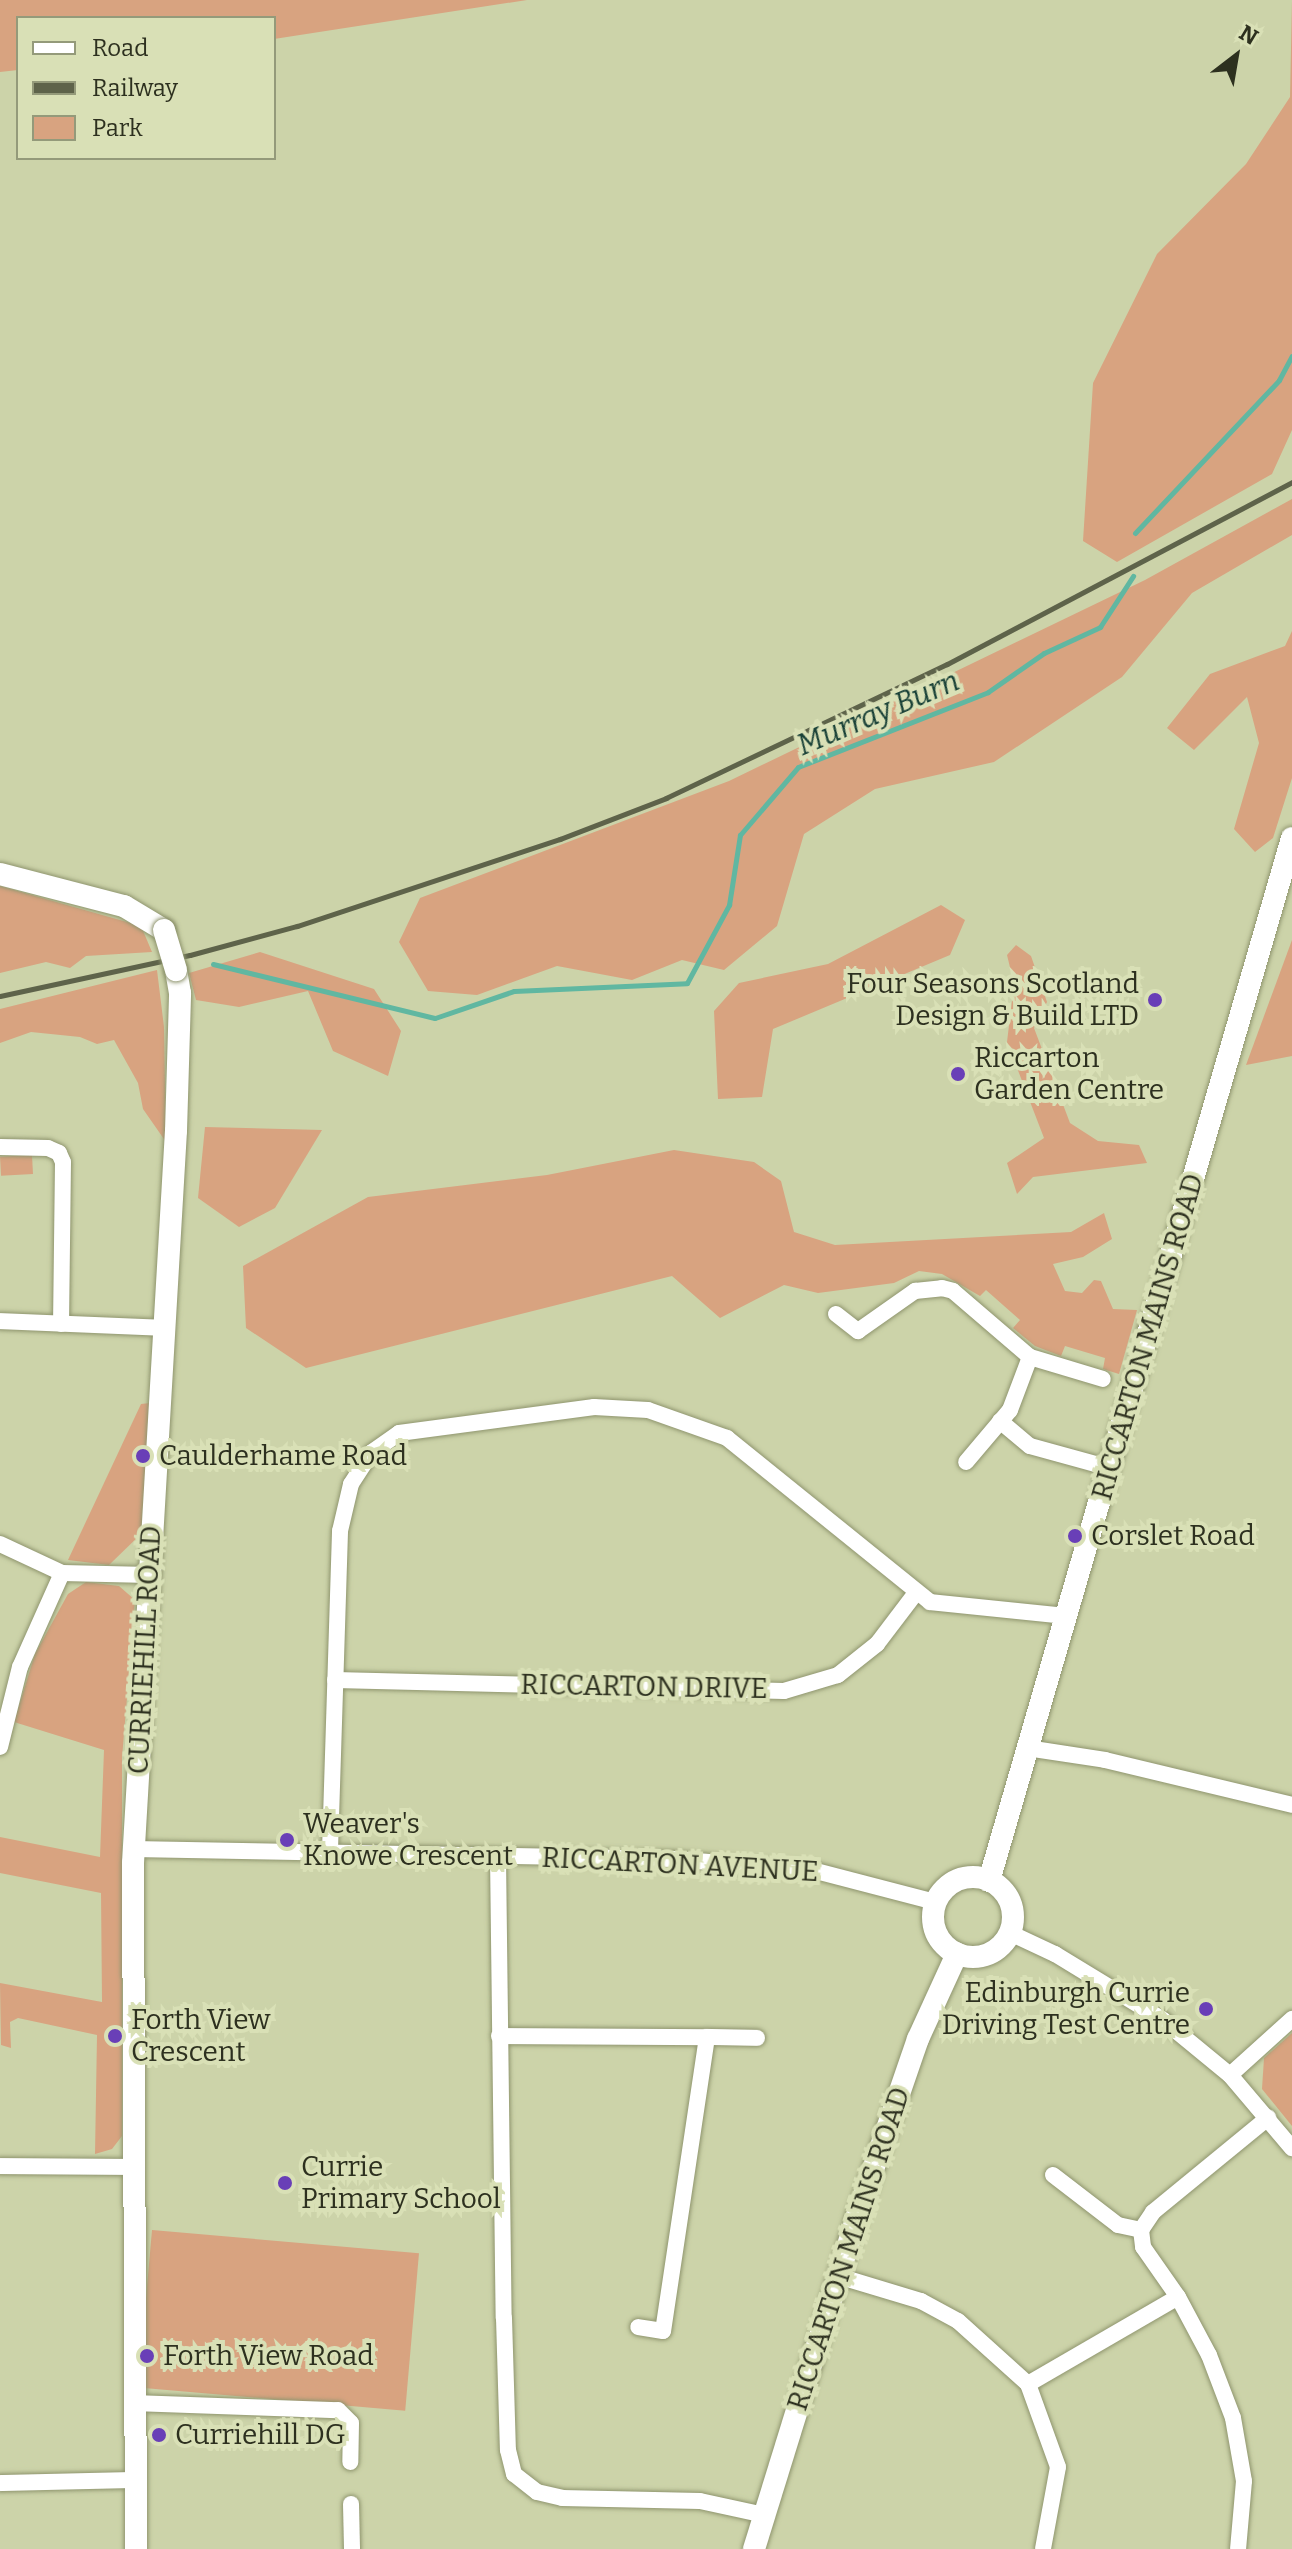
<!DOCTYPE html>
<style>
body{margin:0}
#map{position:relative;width:1292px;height:2549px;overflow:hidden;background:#ccd3a9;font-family:Bitter,serif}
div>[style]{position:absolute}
.green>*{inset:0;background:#d8a380;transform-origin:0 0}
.stream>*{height:5px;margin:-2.5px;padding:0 2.5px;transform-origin:2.5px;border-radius:2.5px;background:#60b7a1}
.roads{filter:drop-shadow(0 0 2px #8f956e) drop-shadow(0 0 2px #8f956e)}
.street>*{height:16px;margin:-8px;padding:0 8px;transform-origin:8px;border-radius:8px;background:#fff}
.secondary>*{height:22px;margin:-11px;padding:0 11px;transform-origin:11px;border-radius:11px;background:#fff}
.secondary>.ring{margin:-11px;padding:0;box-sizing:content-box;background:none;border:22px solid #fff;border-radius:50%}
.rail>*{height:5px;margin:-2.5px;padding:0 2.5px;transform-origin:2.5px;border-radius:2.5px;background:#5e634a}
.bridges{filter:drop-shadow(0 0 2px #8f956e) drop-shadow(0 0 2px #8f956e)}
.secondary-bridge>*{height:22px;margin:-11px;padding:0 11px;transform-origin:11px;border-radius:11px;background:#fff}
.dots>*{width:22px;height:22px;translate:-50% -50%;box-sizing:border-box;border:4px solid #d9e0b6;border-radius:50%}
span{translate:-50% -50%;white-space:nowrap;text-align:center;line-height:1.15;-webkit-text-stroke:8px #d9e0b6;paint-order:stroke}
.poi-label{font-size:28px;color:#2d301f}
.right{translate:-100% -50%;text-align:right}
.left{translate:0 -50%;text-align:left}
.street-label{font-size:28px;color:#2d301f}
.water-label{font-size:30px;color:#194137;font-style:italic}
.legend{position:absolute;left:16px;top:16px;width:260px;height:144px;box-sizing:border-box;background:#d9e0b6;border:2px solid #949a7a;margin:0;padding:10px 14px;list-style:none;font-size:24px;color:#2d301f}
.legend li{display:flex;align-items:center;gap:16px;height:40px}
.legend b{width:40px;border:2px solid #949a7a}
.north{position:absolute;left:1196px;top:16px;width:80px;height:80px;-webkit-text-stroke:6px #d9e0b6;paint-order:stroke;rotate:31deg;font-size:22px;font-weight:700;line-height:32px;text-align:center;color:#2d301f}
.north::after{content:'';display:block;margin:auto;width:28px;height:36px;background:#2d301f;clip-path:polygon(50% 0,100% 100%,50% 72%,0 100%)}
</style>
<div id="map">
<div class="green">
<div style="clip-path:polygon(0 0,527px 0,274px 39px,274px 18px,18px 18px,18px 70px,0 72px)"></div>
<div style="clip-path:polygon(1292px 0,1292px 430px,1272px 474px,1117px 562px,1083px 541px,1093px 383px,1157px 254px,1246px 164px,1290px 97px)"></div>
<div style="clip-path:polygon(1292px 499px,1292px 535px,1192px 593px,1122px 677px,994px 762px,875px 789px,804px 834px,777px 926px,724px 970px,682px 960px,632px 980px,557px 966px,477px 995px,428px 991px,399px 942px,420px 898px,729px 781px,1145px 580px)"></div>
<div style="clip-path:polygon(1292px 631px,1292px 778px,1273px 838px,1255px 852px,1234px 829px,1259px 743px,1247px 697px,1194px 750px,1167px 728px,1210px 674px,1285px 646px)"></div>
<div style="clip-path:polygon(0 886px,141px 926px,152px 952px,86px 956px,70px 968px,46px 962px,0 973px)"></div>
<div style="clip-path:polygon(941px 905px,965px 920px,950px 955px,773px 1029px,762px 1097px,718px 1099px,714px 1011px,739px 983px,828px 964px)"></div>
<div style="clip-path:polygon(1292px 940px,1292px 1056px,1246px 1065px)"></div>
<div style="clip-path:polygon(1016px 945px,1031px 956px,1047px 1002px,1034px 1028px,1070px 1123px,1098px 1141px,1139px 1145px,1147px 1163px,1033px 1177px,1017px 1194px,1007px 1163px,1044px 1138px,1007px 1042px,1014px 984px,1007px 955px)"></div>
<div style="clip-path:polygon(260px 952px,374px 989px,401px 1031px,388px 1076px,333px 1051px,308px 991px,239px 1007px,196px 1000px,189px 973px)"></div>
<div style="clip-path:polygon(157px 970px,164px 1027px,166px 1142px,143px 1109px,138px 1083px,114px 1040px,97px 1044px,80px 1037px,31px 1032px,0 1043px,0 1009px)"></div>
<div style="clip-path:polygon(205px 1127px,322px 1130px,275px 1208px,239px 1227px,198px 1198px)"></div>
<div style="clip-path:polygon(674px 1150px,754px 1162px,781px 1181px,794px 1232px,835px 1245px,1071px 1232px,1104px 1213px,1112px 1239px,1083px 1257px,1053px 1264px,1065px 1291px,1082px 1293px,1094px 1280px,1101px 1281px,1113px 1309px,1137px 1310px,1119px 1374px,1103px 1369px,1105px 1358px,1065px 1346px,1061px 1356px,1035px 1346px,1013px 1328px,1020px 1320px,986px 1290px,980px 1296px,942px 1274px,919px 1271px,894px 1283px,818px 1293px,784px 1285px,720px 1318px,672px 1276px,306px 1368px,246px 1328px,243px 1266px,368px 1197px,547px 1175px)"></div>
<div style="left:32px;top:1155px;width:19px;height:32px;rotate:87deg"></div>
<div style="clip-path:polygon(150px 1403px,141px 1534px,109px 1565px,68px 1560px,141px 1404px)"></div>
<div style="clip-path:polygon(86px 1582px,119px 1586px,135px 1600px,122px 1758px,122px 2136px,112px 2149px,95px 2154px,97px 2035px,18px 2018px,10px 2022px,11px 2048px,1px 2045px,0 1983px,102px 2002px,101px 1893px,0 1873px,0 1837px,100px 1857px,104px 1750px,14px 1722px,35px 1654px,68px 1594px)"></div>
<div style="clip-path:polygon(1292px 2033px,1292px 2126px,1262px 2089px,1264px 2058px)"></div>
<div style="left:152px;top:2230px;width:268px;height:158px;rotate:5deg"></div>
</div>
<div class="stream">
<div style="left:1135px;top:533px;width:210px;rotate:-46.7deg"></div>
<div style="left:1279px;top:380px;width:27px;rotate:-62deg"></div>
<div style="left:213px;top:964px;width:228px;rotate:13.7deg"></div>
<div style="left:435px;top:1018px;width:83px;rotate:-18.9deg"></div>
<div style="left:514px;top:991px;width:173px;rotate:-2.6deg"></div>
<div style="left:687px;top:983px;width:89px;rotate:-61.7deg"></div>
<div style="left:729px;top:905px;width:71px;rotate:-81.1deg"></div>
<div style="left:740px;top:835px;width:89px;rotate:-49.5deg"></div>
<div style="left:798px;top:767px;width:204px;rotate:-21.5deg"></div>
<div style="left:988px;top:692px;width:68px;rotate:-34.9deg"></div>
<div style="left:1044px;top:653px;width:62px;rotate:-24.9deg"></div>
<div style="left:1100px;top:627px;width:61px;rotate:-57.1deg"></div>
</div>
<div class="roads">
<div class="street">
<div style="left:0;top:1147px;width:48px;rotate:1.2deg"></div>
<div style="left:48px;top:1148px;width:12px;rotate:24deg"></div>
<div style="left:59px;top:1153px;width:10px;rotate:66deg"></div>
<div style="left:63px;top:1162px;width:162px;rotate:90.7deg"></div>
<div style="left:836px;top:1314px;width:28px;rotate:38deg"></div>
<div style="left:858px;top:1331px;width:70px;rotate:-35.1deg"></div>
<div style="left:915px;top:1291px;width:27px;rotate:-6deg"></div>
<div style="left:942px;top:1288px;width:11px;rotate:15deg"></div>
<div style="left:953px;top:1291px;width:101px;rotate:40.6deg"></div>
<div style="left:1030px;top:1357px;width:57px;rotate:110.7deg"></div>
<div style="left:1010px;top:1410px;width:68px;rotate:130.2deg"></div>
<div style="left:0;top:1321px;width:165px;rotate:2.4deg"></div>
<div style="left:1030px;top:1357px;width:76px;rotate:16.8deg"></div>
<div style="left:1000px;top:1421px;width:39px;rotate:40deg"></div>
<div style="left:1030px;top:1446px;width:83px;rotate:15.4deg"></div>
<div style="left:0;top:1544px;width:68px;rotate:25.1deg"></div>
<div style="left:62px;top:1573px;width:88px;rotate:1.3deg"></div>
<div style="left:335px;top:1680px;width:449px;rotate:1.4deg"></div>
<div style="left:784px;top:1691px;width:56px;rotate:-16.5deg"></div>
<div style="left:838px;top:1675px;width:50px;rotate:-38.5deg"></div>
<div style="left:877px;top:1644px;width:63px;rotate:-52.8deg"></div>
<div style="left:0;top:1747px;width:82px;rotate:-76deg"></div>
<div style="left:20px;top:1667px;width:103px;rotate:-65.9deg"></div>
<div style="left:1027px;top:1748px;width:79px;rotate:8.7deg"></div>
<div style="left:1105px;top:1760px;width:192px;rotate:13.5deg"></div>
<div style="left:133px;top:1849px;width:540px;rotate:1.06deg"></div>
<div style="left:673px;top:1859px;width:144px;rotate:4.8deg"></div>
<div style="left:816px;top:1871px;width:123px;rotate:14.6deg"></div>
<div style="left:330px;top:1850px;width:319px;rotate:-88.2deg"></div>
<div style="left:340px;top:1531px;width:48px;rotate:-76.8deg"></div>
<div style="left:351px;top:1484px;width:38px;rotate:-57deg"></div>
<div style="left:372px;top:1452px;width:33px;rotate:-35deg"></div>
<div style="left:399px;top:1433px;width:197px;rotate:-7.6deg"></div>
<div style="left:594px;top:1407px;width:54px;rotate:3.2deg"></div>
<div style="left:648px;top:1410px;width:84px;rotate:19.5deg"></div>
<div style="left:727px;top:1438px;width:261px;rotate:38.9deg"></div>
<div style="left:930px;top:1602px;width:136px;rotate:5.9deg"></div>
<div style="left:498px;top:1856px;width:462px;rotate:89.3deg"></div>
<div style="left:504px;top:2318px;width:132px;rotate:88.3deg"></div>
<div style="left:508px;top:2450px;width:25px;rotate:76deg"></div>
<div style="left:514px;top:2474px;width:29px;rotate:38deg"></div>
<div style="left:537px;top:2492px;width:26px;rotate:13deg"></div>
<div style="left:562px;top:2498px;width:138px;rotate:1.2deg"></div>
<div style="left:700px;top:2501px;width:66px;rotate:12.2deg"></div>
<div style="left:1010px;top:1933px;width:50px;rotate:25deg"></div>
<div style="left:1055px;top:1954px;width:127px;rotate:31.4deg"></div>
<div style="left:1163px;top:2020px;width:87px;rotate:39.4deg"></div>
<div style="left:1230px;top:2075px;width:96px;rotate:49.7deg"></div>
<div style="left:499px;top:2036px;width:208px;rotate:0.3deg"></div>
<div style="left:707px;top:2037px;width:297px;rotate:98.5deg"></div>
<div style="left:663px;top:2331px;width:25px;rotate:-171deg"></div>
<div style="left:707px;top:2037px;width:50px;rotate:1.1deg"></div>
<div style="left:1230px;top:2075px;width:84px;rotate:-42.1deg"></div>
<div style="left:0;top:2166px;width:130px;rotate:0.4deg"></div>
<div style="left:1053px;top:2175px;width:82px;rotate:37.6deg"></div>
<div style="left:1118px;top:2225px;width:24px;rotate:12deg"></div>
<div style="left:1141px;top:2230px;width:17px;rotate:83deg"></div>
<div style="left:1143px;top:2247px;width:61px;rotate:55deg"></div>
<div style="left:1178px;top:2297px;width:66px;rotate:61.9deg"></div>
<div style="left:1209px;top:2355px;width:67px;rotate:69.1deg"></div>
<div style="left:1233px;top:2418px;width:64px;rotate:80.1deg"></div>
<div style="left:1244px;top:2481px;width:68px;rotate:95deg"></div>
<div style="left:1141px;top:2230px;width:22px;rotate:-56deg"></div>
<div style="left:1153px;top:2212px;width:149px;rotate:-39.3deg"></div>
<div style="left:838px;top:2276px;width:87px;rotate:16.8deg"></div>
<div style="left:921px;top:2301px;width:42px;rotate:28.4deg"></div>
<div style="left:958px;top:2321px;width:94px;rotate:42deg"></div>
<div style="left:1028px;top:2384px;width:88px;rotate:70.1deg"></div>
<div style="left:1058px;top:2467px;width:83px;rotate:100.4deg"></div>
<div style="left:1028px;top:2384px;width:173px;rotate:-30.1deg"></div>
<div style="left:133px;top:2403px;width:205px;rotate:2deg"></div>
<div style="left:338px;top:2410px;width:18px;rotate:45deg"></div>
<div style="left:351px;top:2423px;width:39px;rotate:91deg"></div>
<div style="left:0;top:2483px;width:135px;rotate:-1.3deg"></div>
<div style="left:351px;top:2504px;width:45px;rotate:88.7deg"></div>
</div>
<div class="secondary">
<div style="left:0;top:874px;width:128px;rotate:14.5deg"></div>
<div style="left:124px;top:906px;width:47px;rotate:31deg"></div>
<div class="ring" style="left:933px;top:1877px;width:58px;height:58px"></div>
<div style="left:989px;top:1881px;width:1086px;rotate:-73.8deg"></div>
<div style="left:136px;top:2549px;width:686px;rotate:-90.25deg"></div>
<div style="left:133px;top:1863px;width:733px;rotate:-86.64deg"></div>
<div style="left:176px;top:1131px;width:138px;rotate:-88.3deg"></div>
<div style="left:180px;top:993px;width:23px;rotate:-100deg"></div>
<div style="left:754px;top:2549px;width:349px;rotate:-72.8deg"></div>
<div style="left:857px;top:2216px;width:187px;rotate:-71deg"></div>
<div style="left:918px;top:2039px;width:94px;rotate:-65.4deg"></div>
</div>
</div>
<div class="rail">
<div style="left:0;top:996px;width:194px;rotate:-12.2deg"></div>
<div style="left:190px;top:955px;width:111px;rotate:-15.2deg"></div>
<div style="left:297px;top:926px;width:277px;rotate:-18.3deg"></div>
<div style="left:560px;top:839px;width:114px;rotate:-21.1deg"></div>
<div style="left:666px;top:798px;width:311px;rotate:-25.5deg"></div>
<div style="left:947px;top:664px;width:390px;rotate:-27.8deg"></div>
</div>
<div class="bridges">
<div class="secondary-bridge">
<div style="left:164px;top:930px;width:42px;rotate:73.3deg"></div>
</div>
</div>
<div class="dots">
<div style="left:1155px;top:1000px;background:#693fb7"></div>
<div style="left:958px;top:1074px;background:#693fb7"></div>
<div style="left:143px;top:1456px;background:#693fb7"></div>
<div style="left:1075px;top:1536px;background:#693fb7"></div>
<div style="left:287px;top:1840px;background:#693fb7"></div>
<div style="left:1206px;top:2009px;background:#693fb7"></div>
<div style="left:115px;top:2036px;background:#693fb7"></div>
<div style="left:285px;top:2183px;background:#693fb7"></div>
<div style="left:147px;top:2356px;background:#693fb7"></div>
<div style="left:159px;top:2435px;background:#693fb7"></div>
</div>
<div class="poi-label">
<span class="right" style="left:1139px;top:1000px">Four Seasons Scotland<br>Design &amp; Build LTD</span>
<span class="left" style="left:974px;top:1074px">Riccarton<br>Garden Centre</span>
<span class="left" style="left:159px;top:1456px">Caulderhame Road</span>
<span class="left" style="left:1091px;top:1536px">Corslet Road</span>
<span class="left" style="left:303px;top:1840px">Weaver's<br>Knowe Crescent</span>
<span class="right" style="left:1190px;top:2009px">Edinburgh Currie<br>Driving Test Centre</span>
<span class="left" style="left:131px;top:2036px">Forth View<br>Crescent</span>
<span class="left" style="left:301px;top:2183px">Currie<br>Primary School</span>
<span class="left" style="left:163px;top:2356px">Forth View Road</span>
<span class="left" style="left:175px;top:2435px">Curriehill DG</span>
</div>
<div class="street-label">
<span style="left:1148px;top:1337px;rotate:-74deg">RICCARTON MAINS ROAD</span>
<span style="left:145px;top:1650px;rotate:-87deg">CURRIEHILL ROAD</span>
<span style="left:644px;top:1687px;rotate:1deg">RICCARTON DRIVE</span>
<span style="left:680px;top:1865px;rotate:3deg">RICCARTON AVENUE</span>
<span style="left:849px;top:2249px;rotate:-72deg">RICCARTON MAINS ROAD</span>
</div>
<div class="water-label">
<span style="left:878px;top:713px;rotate:-23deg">Murray Burn</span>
</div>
<ul class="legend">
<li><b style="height:10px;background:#fff"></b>Road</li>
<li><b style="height:10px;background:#5e634a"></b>Railway</li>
<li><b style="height:22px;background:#d8a380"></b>Park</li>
</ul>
<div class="north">N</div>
</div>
